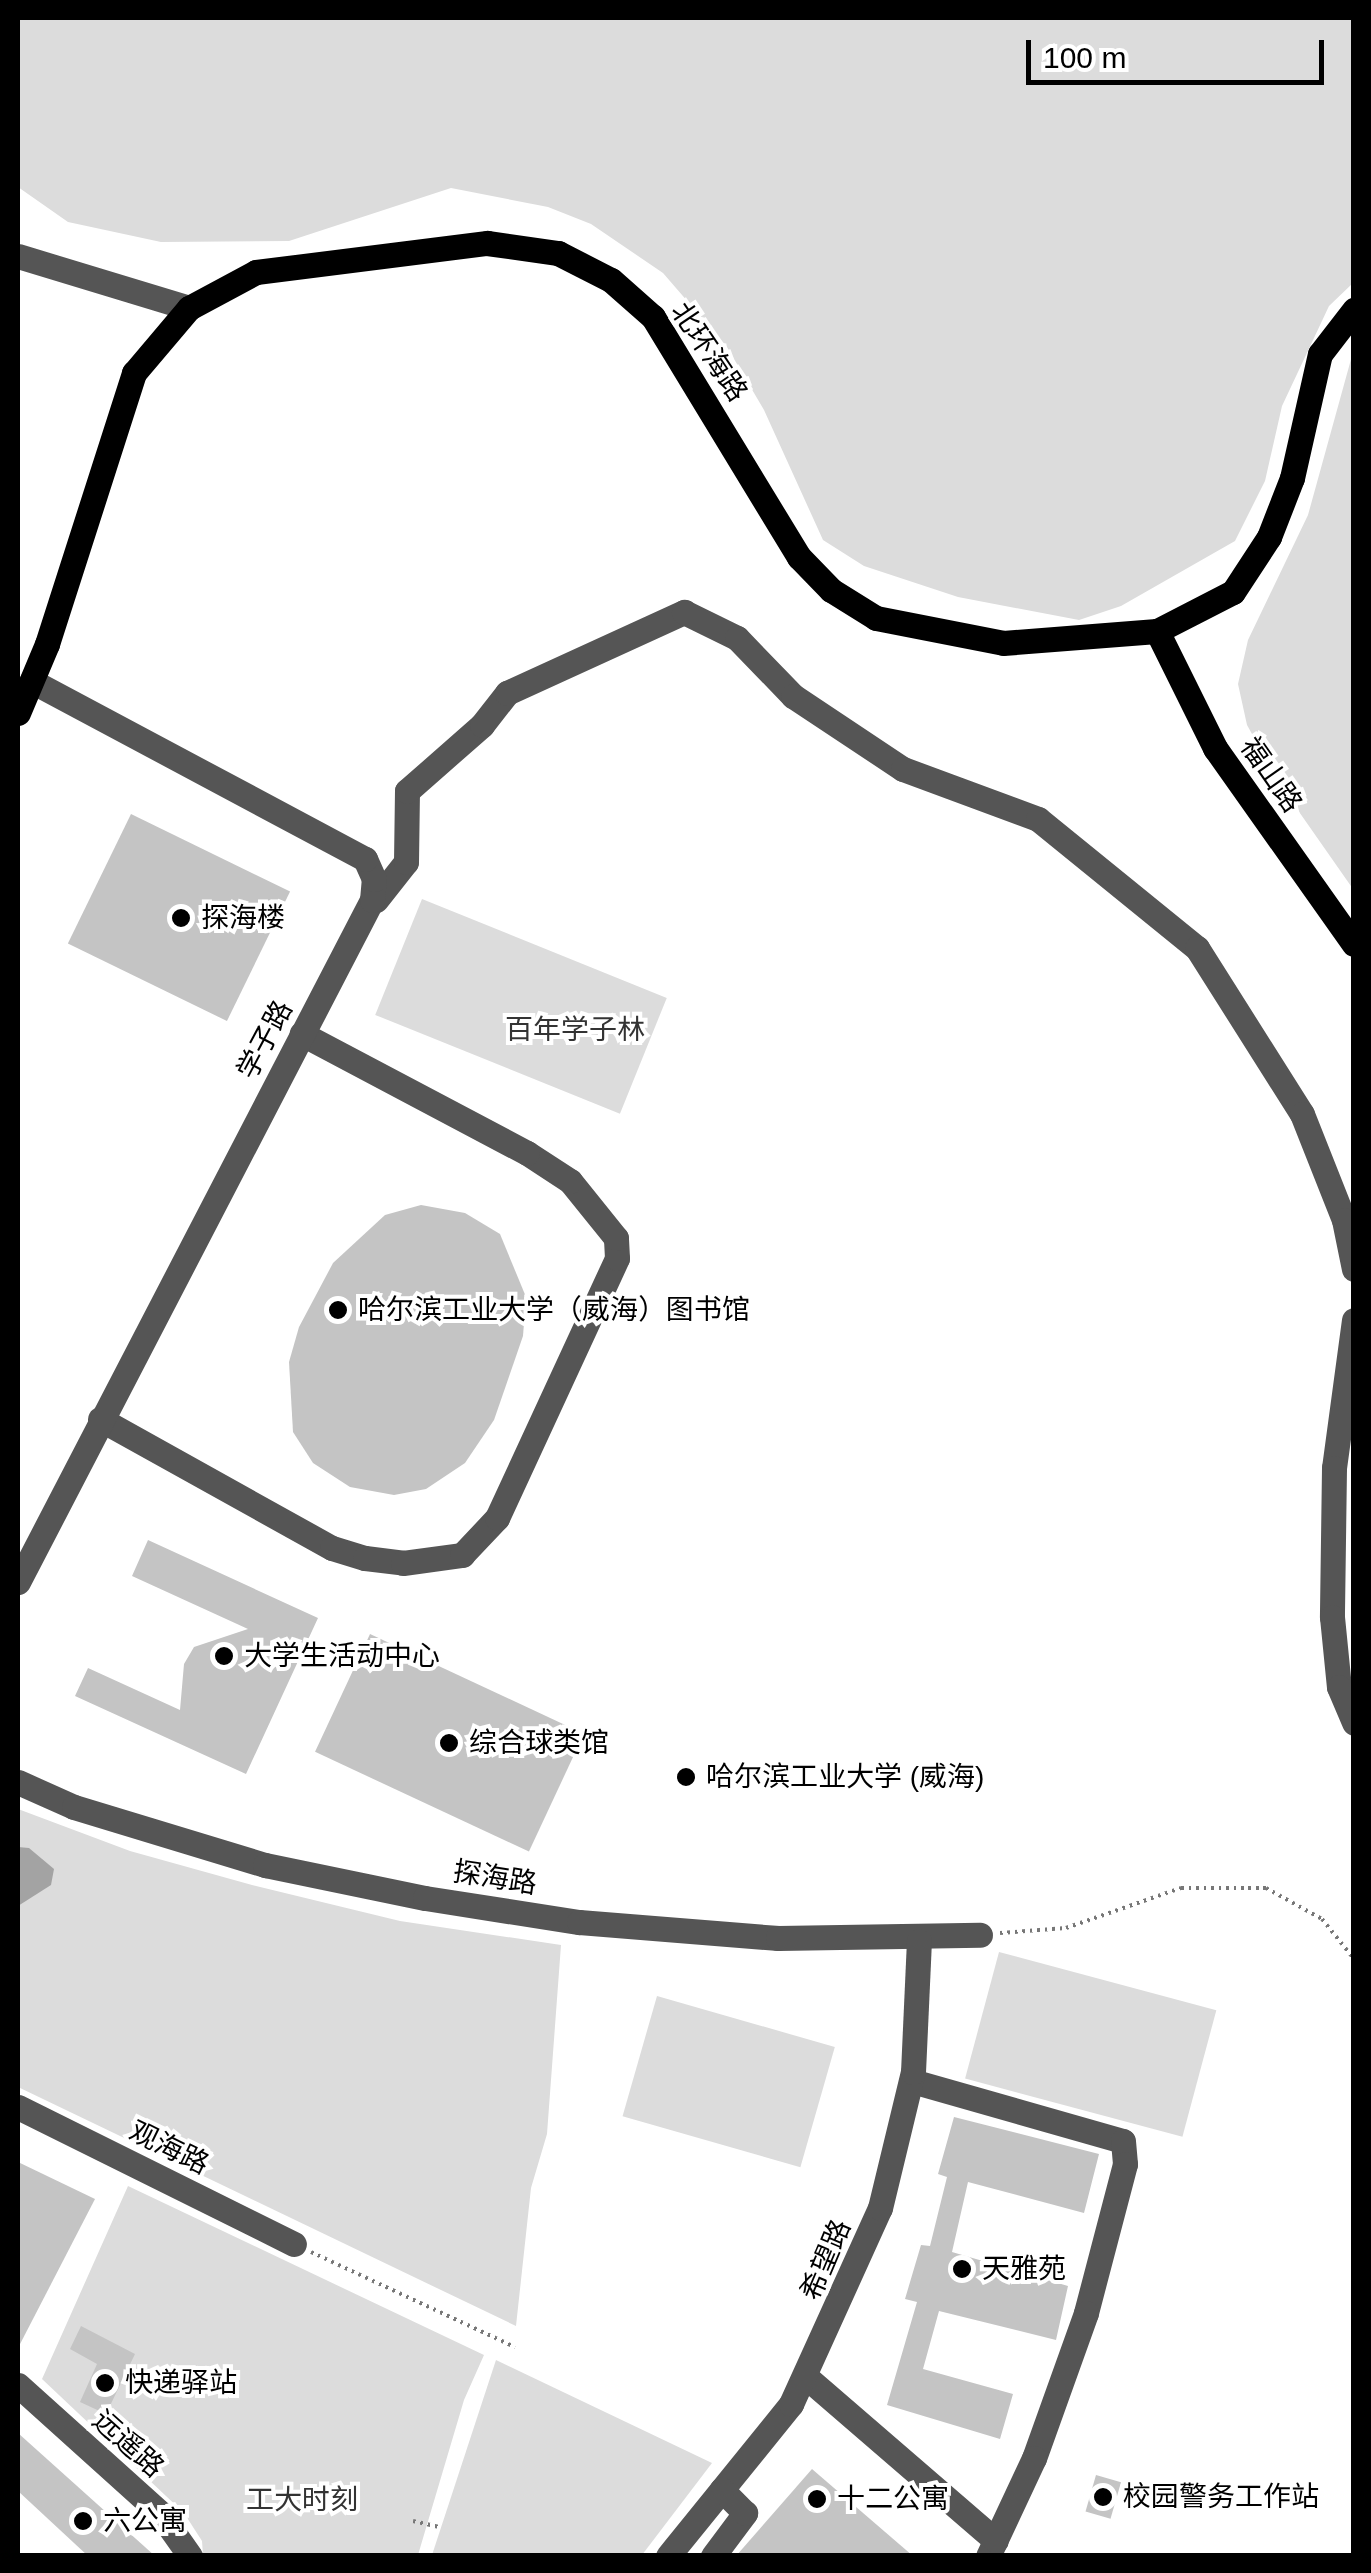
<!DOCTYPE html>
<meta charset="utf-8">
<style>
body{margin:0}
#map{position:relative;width:1371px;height:2573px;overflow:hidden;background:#fff;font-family:Arial,"Noto Sans SC",sans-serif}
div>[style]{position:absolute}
.green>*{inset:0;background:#dcdcdc;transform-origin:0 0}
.water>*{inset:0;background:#a3a3a3}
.building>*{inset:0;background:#c4c4c4;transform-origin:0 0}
.path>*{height:4px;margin-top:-2px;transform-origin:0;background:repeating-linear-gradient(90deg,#777 0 2.5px,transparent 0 7.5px)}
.minor>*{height:25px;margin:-12.5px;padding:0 12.5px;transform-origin:12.5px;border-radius:12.5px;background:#555}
.major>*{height:25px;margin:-12.5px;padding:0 12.5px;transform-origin:12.5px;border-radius:12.5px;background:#000}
.dots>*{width:28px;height:28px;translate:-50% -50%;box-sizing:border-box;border:5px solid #fff;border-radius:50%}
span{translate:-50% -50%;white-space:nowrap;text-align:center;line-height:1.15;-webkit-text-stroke:8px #fff;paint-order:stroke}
.street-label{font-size:28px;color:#000}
.poi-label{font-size:28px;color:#000}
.left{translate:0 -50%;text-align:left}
.park-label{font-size:28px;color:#333}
.frame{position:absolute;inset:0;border:20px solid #000;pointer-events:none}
.scale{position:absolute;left:1026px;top:40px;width:298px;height:45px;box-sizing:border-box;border:5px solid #000;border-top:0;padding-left:12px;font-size:30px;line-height:35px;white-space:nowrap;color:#000;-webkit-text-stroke:8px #fff;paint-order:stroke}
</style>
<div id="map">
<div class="green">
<div style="clip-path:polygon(18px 18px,1353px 18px,1353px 283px,1329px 306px,1282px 406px,1265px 481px,1235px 541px,1121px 606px,1079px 620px,958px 597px,864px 566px,823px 540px,764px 410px,727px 347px,663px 273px,591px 224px,548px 207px,451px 188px,289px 241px,161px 242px,68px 222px,18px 187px)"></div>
<div style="clip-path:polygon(1353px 352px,1353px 889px,1281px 786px,1247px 725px,1238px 684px,1248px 640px,1308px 515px)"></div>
<div style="left:422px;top:899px;width:264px;height:125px;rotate:22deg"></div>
<div style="clip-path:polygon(18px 1809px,130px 1851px,252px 1885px,400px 1921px,561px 1945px,547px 2134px,531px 2188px,516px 2326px,18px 2087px)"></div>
<div style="left:999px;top:1952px;width:225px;height:131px;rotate:15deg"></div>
<div style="left:657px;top:1996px;width:185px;height:125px;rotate:16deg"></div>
<div style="clip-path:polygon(128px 2186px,484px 2355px,464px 2400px,418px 2555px,203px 2555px,202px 2541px,184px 2513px,42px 2379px)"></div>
<div style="clip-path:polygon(496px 2360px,712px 2463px,642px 2555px,432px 2555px)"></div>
</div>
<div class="water">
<div style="clip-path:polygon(18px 1847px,29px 1848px,54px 1869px,51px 1885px,18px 1906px)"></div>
</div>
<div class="building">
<div style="left:131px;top:814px;width:177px;height:144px;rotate:26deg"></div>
<div style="clip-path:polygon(421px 1205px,465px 1213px,500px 1234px,526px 1297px,523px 1336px,494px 1420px,465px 1463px,426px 1489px,394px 1495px,350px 1487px,313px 1463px,293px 1432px,289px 1362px,299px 1327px,333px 1263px,385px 1215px)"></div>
<div style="clip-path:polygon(148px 1540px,318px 1618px,246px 1774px,75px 1696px,88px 1668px,180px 1710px,184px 1664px,194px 1647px,248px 1629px,132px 1576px)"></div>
<div style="left:370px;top:1634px;width:236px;height:130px;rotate:25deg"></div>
<div style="clip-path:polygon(954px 2117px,1099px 2154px,1084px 2213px,968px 2182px,952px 2252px,1068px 2286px,1056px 2340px,939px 2311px,923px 2369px,1013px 2394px,1000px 2439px,887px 2405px,917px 2302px,905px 2299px,921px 2245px,930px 2246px,947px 2177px,938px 2174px)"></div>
<div style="clip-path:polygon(18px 2162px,95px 2199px,18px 2348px)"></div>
<div style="clip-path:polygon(81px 2326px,135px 2354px,106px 2414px,80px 2402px,97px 2364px,70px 2349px)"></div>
<div style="clip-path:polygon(18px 2433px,155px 2556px,88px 2556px,18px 2491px)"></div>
<div style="clip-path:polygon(812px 2469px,913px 2556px,736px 2556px)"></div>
<div style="left:1096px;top:2475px;width:26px;height:38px;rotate:16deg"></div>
</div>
<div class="path">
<div style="left:1000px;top:1933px;width:66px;rotate:-4.3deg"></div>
<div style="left:1066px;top:1928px;width:122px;rotate:-19.2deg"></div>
<div style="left:1181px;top:1888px;width:85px"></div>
<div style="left:1266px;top:1888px;width:64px;rotate:29deg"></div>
<div style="left:1322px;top:1919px;width:51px;rotate:51.3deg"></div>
<div style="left:311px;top:2252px;width:225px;rotate:25deg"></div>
<div style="left:413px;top:2521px;width:27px;rotate:13deg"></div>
</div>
<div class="minor">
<div style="left:18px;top:256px;width:179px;rotate:16.9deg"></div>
<div style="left:376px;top:900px;width:48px;rotate:-51.7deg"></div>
<div style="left:406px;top:862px;width:71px;rotate:-89.2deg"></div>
<div style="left:407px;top:791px;width:100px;rotate:-41.3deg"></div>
<div style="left:482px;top:725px;width:41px;rotate:-52deg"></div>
<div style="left:507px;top:693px;width:195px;rotate:-24.6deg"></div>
<div style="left:684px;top:612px;width:59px;rotate:26.1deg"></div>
<div style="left:737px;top:638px;width:81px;rotate:46deg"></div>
<div style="left:793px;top:696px;width:132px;rotate:33.6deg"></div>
<div style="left:903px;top:769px;width:144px;rotate:20.3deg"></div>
<div style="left:1038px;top:819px;width:205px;rotate:39.1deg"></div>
<div style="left:1197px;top:948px;width:196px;rotate:57.7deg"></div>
<div style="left:1302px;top:1114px;width:114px;rotate:68.4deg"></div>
<div style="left:1344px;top:1220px;width:50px;rotate:78.5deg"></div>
<div style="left:1354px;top:1320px;width:149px;rotate:97.7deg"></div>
<div style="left:1334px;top:1468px;width:149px;rotate:90.8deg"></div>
<div style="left:1332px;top:1617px;width:70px;rotate:84.3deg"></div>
<div style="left:1339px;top:1687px;width:39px;rotate:67deg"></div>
<div style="left:100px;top:1419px;width:265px;rotate:29.1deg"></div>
<div style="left:332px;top:1548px;width:34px;rotate:17deg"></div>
<div style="left:365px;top:1558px;width:38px;rotate:7deg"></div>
<div style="left:403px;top:1563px;width:60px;rotate:-7.7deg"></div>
<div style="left:462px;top:1555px;width:51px;rotate:-46.6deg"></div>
<div style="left:497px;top:1518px;width:286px;rotate:-65.2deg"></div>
<div style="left:617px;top:1258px;width:20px;rotate:-93deg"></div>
<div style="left:616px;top:1238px;width:73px;rotate:-128.9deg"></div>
<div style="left:570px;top:1181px;width:51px;rotate:-146.9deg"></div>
<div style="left:527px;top:1153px;width:255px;rotate:-152.1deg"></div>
<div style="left:18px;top:1582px;width:768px;rotate:-62.57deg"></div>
<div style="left:372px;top:900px;width:21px;rotate:-85deg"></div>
<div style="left:374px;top:879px;width:22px;rotate:-114deg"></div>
<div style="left:365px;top:859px;width:378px;rotate:-151.9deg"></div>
<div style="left:18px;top:1782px;width:61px;rotate:24.1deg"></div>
<div style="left:74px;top:1807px;width:200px;rotate:16.9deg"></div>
<div style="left:265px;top:1865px;width:163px;rotate:11.7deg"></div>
<div style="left:425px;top:1898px;width:156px;rotate:8.9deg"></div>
<div style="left:579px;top:1922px;width:200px;rotate:4.6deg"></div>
<div style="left:778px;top:1938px;width:202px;rotate:-0.9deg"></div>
<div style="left:912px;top:2081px;width:219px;rotate:15.9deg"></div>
<div style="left:1123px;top:2141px;width:23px;rotate:85deg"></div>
<div style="left:1125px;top:2164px;width:154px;rotate:104.7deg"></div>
<div style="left:1086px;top:2313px;width:154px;rotate:109.7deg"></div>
<div style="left:1034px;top:2458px;width:108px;rotate:115.1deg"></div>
<div style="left:18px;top:2107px;width:308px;rotate:26.4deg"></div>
<div style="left:805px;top:2376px;width:252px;rotate:40.8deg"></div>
<div style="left:18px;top:2385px;width:190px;rotate:42deg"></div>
<div style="left:159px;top:2512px;width:54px;rotate:54.8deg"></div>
<div style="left:668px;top:2556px;width:196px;rotate:-51deg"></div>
<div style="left:791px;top:2404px;width:215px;rotate:-65.6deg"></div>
<div style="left:880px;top:2208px;width:140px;rotate:-76.4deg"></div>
<div style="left:913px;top:2072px;width:131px;rotate:-87.4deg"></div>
<div style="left:713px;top:2556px;width:54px;rotate:-53.3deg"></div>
<div style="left:745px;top:2513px;width:33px;rotate:-135deg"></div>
</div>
<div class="major">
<div style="left:1157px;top:631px;width:131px;rotate:63.6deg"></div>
<div style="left:1215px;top:748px;width:240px;rotate:54.7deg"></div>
<div style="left:18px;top:713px;width:75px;rotate:-67.2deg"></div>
<div style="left:47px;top:644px;width:285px;rotate:-72.2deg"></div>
<div style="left:134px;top:373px;width:85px;rotate:-49.8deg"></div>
<div style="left:189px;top:308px;width:76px;rotate:-28.2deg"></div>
<div style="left:256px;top:272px;width:233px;rotate:-7.2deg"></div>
<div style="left:487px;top:243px;width:72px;rotate:8deg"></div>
<div style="left:558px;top:253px;width:59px;rotate:27deg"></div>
<div style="left:611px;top:280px;width:56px;rotate:41.4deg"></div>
<div style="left:653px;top:317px;width:281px;rotate:58.7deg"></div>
<div style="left:799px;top:557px;width:46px;rotate:45.9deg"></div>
<div style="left:831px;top:590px;width:53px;rotate:31.9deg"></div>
<div style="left:876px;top:618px;width:129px;rotate:11.1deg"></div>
<div style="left:1003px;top:643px;width:154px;rotate:-4.5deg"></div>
<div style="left:1157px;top:631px;width:85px;rotate:-27.2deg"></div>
<div style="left:1233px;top:592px;width:66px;rotate:-56.8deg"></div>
<div style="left:1269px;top:537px;width:63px;rotate:-68.7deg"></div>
<div style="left:1292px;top:478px;width:127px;rotate:-77.3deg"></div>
<div style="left:1320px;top:354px;width:56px;rotate:-52.3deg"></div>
</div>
<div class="dots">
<div style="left:181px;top:918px;background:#000"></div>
<div style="left:338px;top:1310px;background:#000"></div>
<div style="left:224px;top:1656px;background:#000"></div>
<div style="left:449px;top:1743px;background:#000"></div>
<div style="left:686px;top:1777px;background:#000"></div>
<div style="left:962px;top:2269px;background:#000"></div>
<div style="left:105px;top:2383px;background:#000"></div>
<div style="left:1103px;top:2497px;background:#000"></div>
<div style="left:817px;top:2499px;background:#000"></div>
<div style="left:83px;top:2521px;background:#000"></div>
</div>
<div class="street-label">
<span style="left:709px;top:352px;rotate:56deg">北环海路</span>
<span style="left:1271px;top:775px;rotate:55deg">福山路</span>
<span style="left:265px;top:1040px;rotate:-62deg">学子路</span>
<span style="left:495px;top:1878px;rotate:9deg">探海路</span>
<span style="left:169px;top:2148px;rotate:26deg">观海路</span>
<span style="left:826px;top:2260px;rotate:-67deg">希望路</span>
<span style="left:128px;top:2444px;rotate:42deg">远遥路</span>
</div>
<div class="poi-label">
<span class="left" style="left:201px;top:918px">探海楼</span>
<span class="left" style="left:358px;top:1310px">哈尔滨工业大学（威海）图书馆</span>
<span class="left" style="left:244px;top:1656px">大学生活动中心</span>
<span class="left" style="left:469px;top:1743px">综合球类馆</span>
<span class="left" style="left:706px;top:1777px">哈尔滨工业大学 (威海)</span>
<span class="left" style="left:982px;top:2269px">天雅苑</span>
<span class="left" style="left:125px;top:2383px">快递驿站</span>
<span class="left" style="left:1123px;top:2497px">校园警务工作站</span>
<span class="left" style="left:837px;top:2499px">十二公寓</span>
<span class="left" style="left:103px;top:2521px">六公寓</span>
</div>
<div class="park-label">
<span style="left:575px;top:1030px">百年学子林</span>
<span style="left:302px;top:2500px">工大时刻</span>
</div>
<div class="frame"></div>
<div class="scale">100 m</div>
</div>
